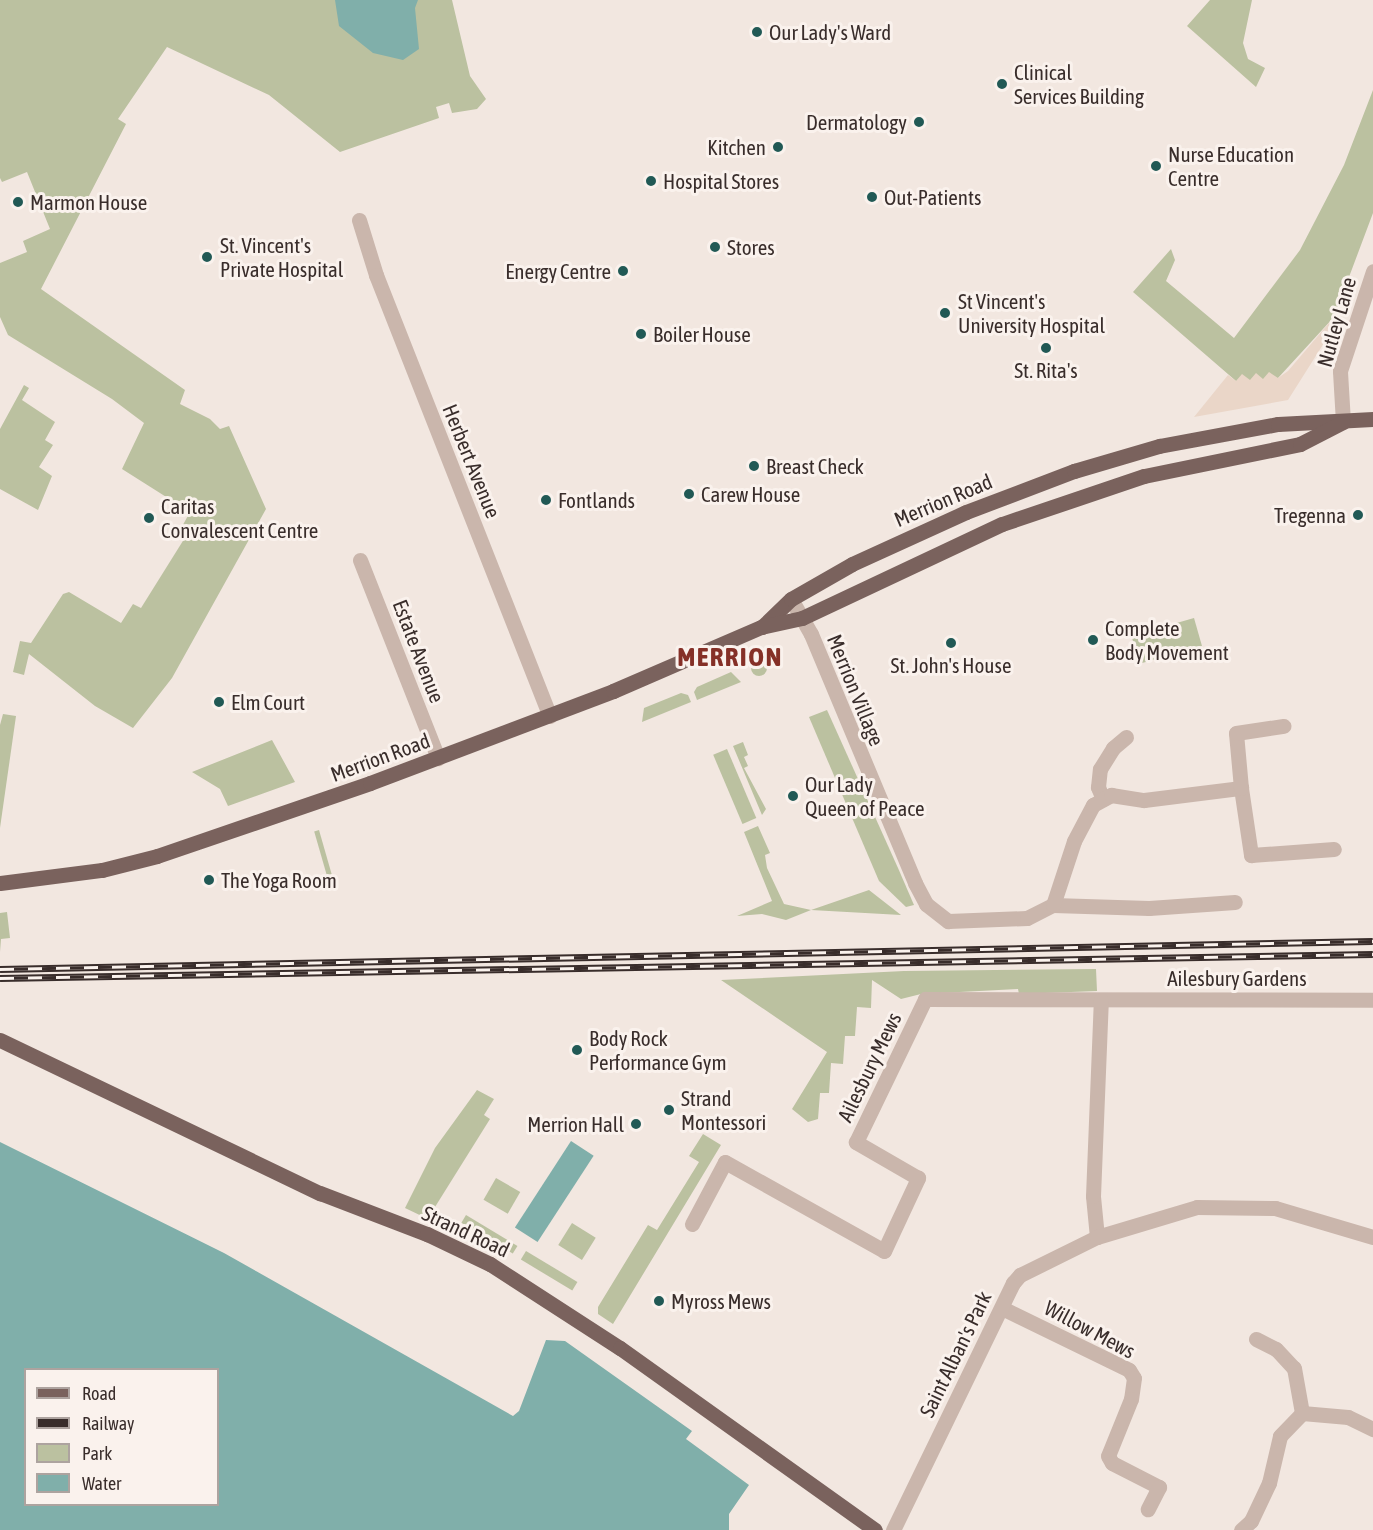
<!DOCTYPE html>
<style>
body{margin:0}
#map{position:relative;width:1373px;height:1530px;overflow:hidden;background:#f2e7e0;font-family:"Asap Condensed",sans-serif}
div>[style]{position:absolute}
.green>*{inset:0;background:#bbc1a0;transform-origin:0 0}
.round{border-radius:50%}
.plaza>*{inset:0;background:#ead6c8}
.water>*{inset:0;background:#80afaa;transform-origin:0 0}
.minor>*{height:15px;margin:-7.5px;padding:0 7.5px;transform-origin:7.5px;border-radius:7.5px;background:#cab6ac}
.major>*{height:15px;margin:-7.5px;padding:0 7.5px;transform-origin:7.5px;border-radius:7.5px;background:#7a625d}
.rail>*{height:7px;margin-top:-3.5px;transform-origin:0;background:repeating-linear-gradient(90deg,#faf2ed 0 14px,#392d2b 0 28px);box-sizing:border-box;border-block:2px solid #392d2b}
.dots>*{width:16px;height:16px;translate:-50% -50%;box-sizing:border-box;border:3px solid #faf2ed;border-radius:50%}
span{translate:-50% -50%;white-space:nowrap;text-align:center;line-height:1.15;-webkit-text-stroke:6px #faf2ed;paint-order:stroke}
.poi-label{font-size:21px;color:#392d2b}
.left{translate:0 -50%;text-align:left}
.right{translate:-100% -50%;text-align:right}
.street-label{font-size:21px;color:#392d2b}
.district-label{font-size:27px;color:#853027;font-weight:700;letter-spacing:1.5px}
.legend{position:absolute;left:24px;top:1368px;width:195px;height:138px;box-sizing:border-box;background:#faf2ed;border:2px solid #ada39f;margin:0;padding:8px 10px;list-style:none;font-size:18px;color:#392d2b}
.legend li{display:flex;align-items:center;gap:12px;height:30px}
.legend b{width:30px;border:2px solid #ada39f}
</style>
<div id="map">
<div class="green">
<div style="clip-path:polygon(0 0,452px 0,470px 76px,486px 99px,477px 109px,452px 113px,449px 103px,436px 107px,439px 118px,340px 152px,269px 95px,167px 47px,118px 119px,126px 124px,41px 289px,185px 390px,180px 404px,210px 419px,220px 429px,229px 426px,266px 509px,172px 678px,133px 728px,95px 706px,29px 654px,24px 675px,13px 672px,20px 641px,31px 643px,63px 594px,69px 592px,121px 623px,133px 604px,141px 608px,186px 536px,179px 532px,190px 512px,122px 469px,144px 423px,112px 399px,8px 335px,0 317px,0 263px,27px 252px,23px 241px,50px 229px,27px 172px,2px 182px,0 178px)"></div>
<div style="clip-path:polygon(1210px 0,1252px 0,1243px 43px,1248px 59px,1265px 68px,1256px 87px,1187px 26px)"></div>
<div style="clip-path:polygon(1373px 90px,1373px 213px,1334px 317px,1278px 378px,1236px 381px,1133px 292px,1171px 249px,1175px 260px,1166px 281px,1234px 338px,1300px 250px,1344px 165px)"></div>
<div style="clip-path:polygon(24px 385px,29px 388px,22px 400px,55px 422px,45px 440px,53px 445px,39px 467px,52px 476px,38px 510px,0 489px,0 429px)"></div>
<div style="left:1194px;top:618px;width:29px;height:65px;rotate:74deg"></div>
<div class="round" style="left:751px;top:660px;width:16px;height:16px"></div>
<div style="clip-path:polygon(731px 672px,741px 682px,697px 700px,694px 692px,697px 687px)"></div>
<div style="clip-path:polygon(681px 693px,688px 695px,691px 702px,642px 722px,644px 708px)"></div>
<div style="clip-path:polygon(827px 710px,898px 868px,914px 905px,906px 907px,879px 881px,809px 717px)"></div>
<div style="clip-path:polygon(3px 714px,16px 716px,0 828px,0 725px)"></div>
<div style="clip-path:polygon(272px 740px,295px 782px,228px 806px,220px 789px,192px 772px)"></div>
<div style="clip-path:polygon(743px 742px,748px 755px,744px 757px,748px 766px,744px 768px,766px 809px,762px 815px,733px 746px)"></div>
<div style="left:727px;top:749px;width:75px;height:15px;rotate:67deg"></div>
<div style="clip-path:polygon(758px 826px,770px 853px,765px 855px,767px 868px,784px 904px,811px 910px,869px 890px,901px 915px,811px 910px,786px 920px,762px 914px,737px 916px,772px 901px,744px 832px)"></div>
<div style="left:319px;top:830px;width:46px;height:5px;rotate:74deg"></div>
<div style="clip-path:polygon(7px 912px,10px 938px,1px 939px,0 952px,0 913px)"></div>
<div style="clip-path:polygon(1096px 969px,1097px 991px,1019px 994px,1018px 989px,921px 994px,901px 999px,872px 980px,871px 1008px,857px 1007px,855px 1036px,845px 1036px,843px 1064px,831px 1063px,829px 1093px,820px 1093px,818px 1119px,808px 1122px,792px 1109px,827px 1052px,721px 980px,904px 971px)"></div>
<div style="clip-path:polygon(477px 1090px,494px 1099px,484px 1115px,490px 1119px,435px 1207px,428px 1219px,405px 1208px,435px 1148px)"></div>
<div style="clip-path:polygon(703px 1134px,721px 1145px,613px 1324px,598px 1314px,598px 1307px,648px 1225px,657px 1230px,699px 1162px,689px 1156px)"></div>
<div style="left:496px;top:1178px;width:28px;height:25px;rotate:30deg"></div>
<div style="left:466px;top:1215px;width:60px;height:9px;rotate:31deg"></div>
<div style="left:572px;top:1223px;width:28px;height:26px;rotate:32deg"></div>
<div style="left:526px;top:1251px;width:60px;height:10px;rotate:31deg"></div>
</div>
<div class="plaza">
<div style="clip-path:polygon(1334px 317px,1324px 343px,1288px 400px,1194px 417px,1228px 375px,1236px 381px,1242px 374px,1250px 380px,1256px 373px,1263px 379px,1269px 372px,1278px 378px,1288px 371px)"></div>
</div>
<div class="water">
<div style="clip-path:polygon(335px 0,418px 0,415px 8px,419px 49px,403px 60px,373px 53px,339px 26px)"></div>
<div style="left:571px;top:1141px;width:27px;height:103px;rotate:33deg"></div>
<div style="clip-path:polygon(evenodd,0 1142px,224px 1253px,513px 1416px,519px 1411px,546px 1340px,565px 1341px,692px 1431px,686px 1439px,749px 1485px,729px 1514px,729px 1530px,0 1530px,0 1142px,26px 1370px,218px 1370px,218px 1504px,26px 1504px,26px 1370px)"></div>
</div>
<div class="minor">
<div style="left:359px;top:220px;width:58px;rotate:72.8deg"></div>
<div style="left:376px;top:275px;width:474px;rotate:68.5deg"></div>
<div style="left:1343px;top:422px;width:51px;rotate:-93.4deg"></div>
<div style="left:1340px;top:371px;width:105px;rotate:-71.7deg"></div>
<div style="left:360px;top:560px;width:213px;rotate:68.5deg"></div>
<div style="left:791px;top:599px;width:40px;rotate:60.3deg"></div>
<div style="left:811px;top:634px;width:270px;rotate:67.3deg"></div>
<div style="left:915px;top:883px;width:24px;rotate:62deg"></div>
<div style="left:926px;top:904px;width:28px;rotate:38deg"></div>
<div style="left:948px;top:921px;width:79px;rotate:-2.2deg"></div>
<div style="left:1027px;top:918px;width:29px;rotate:-27deg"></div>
<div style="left:1053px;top:905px;width:96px;rotate:1.8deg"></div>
<div style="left:1149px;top:908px;width:86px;rotate:-4deg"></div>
<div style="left:1241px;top:788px;width:68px;rotate:81.5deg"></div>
<div style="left:1251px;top:855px;width:83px;rotate:-4.1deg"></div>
<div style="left:1103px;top:799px;width:13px;rotate:-113deg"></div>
<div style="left:1098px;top:787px;width:18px;rotate:-84deg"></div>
<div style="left:1100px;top:769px;width:25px;rotate:-58deg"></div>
<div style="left:1113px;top:748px;width:17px;rotate:-40deg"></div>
<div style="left:1053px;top:905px;width:67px;rotate:-71.8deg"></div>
<div style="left:1074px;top:841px;width:41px;rotate:-62.2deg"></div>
<div style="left:1093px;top:805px;width:21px;rotate:-29deg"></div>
<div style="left:1111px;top:795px;width:33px;rotate:9deg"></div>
<div style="left:1144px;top:800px;width:98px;rotate:-7.1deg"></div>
<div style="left:1241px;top:788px;width:55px;rotate:-95.2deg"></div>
<div style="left:1236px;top:733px;width:48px;rotate:-8.5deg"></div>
<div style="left:692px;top:1224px;width:70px;rotate:-62deg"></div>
<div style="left:725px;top:1162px;width:182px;rotate:29.2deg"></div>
<div style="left:884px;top:1251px;width:81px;rotate:-65deg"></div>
<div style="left:918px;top:1178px;width:72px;rotate:-149.9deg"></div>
<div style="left:856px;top:1142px;width:159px;rotate:-64.2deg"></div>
<div style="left:925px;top:999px;width:448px;rotate:0.1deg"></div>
<div style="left:1097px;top:1237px;width:41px;rotate:-95.6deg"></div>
<div style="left:1093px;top:1196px;width:196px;rotate:-87.7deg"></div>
<div style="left:1002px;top:1308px;width:141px;rotate:26deg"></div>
<div style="left:1129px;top:1370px;width:9px;rotate:58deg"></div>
<div style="left:1134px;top:1378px;width:21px;rotate:98deg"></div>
<div style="left:1131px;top:1399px;width:61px;rotate:112deg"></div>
<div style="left:1108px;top:1456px;width:8px;rotate:60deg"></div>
<div style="left:1112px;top:1463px;width:53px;rotate:27.1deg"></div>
<div style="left:1159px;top:1487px;width:25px;rotate:117deg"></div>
<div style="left:1256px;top:1339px;width:22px;rotate:27deg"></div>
<div style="left:1276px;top:1349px;width:26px;rotate:47deg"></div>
<div style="left:1294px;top:1368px;width:46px;rotate:79.9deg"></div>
<div style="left:893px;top:1530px;width:275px;rotate:-64.1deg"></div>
<div style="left:1013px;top:1283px;width:11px;rotate:-49deg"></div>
<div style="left:1020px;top:1275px;width:86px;rotate:-26.3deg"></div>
<div style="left:1097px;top:1237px;width:104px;rotate:-16.7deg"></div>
<div style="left:1197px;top:1207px;width:78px;rotate:0.7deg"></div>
<div style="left:1275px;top:1208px;width:102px;rotate:16.5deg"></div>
<div style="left:1241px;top:1530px;width:13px;rotate:-42deg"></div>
<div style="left:1251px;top:1521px;width:42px;rotate:-64.7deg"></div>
<div style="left:1269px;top:1483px;width:48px;rotate:-76.8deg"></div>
<div style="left:1280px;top:1436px;width:32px;rotate:-46deg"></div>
<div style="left:1302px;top:1413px;width:46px;rotate:5deg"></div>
<div style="left:1348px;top:1417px;width:28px;rotate:26deg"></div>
</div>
<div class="major">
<div style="left:762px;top:627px;width:40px;rotate:-44deg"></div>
<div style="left:791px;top:599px;width:70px;rotate:-29.8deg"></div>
<div style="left:852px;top:564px;width:125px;rotate:-24.5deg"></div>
<div style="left:966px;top:512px;width:116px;rotate:-20.8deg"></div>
<div style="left:1074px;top:471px;width:89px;rotate:-16.4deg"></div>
<div style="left:1159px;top:446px;width:121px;rotate:-10.5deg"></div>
<div style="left:1278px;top:424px;width:95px;rotate:-3deg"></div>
<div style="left:0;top:883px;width:103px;rotate:-7.3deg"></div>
<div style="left:102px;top:870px;width:57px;rotate:-14.3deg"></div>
<div style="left:157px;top:856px;width:225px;rotate:-18.9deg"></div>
<div style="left:370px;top:783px;width:260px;rotate:-20.7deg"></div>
<div style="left:613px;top:691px;width:161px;rotate:-23.4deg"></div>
<div style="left:761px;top:627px;width:42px;rotate:-12.4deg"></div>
<div style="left:802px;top:618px;width:221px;rotate:-25.2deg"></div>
<div style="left:1002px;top:524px;width:150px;rotate:-18.7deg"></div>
<div style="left:1144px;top:476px;width:159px;rotate:-11.6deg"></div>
<div style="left:1300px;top:444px;width:48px;rotate:-27.1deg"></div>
<div style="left:0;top:1040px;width:355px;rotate:25.6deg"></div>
<div style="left:320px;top:1193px;width:115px;rotate:21deg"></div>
<div style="left:427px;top:1234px;width:70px;rotate:25.5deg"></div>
<div style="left:490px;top:1264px;width:155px;rotate:32.9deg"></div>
<div style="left:620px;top:1348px;width:313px;rotate:35.5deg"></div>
</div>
<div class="rail">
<div style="left:0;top:969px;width:1373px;rotate:-1.17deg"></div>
<div style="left:0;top:978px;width:1373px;rotate:-1deg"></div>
</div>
<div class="dots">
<div style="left:757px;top:32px;background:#215955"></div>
<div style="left:1002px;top:84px;background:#215955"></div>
<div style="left:919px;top:122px;background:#215955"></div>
<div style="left:778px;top:147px;background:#215955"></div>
<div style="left:1156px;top:166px;background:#215955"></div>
<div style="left:651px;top:181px;background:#215955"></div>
<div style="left:872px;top:197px;background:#215955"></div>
<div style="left:18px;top:202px;background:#215955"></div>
<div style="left:715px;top:247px;background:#215955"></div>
<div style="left:207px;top:257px;background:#215955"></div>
<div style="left:623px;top:271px;background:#215955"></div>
<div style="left:945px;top:313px;background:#215955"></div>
<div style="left:641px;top:334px;background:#215955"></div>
<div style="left:1046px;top:348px;background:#215955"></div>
<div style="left:754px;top:466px;background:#215955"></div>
<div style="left:689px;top:494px;background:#215955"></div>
<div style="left:546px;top:500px;background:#215955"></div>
<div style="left:1358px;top:515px;background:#215955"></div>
<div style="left:149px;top:518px;background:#215955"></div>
<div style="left:1093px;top:640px;background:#215955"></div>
<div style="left:951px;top:643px;background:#215955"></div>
<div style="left:219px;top:702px;background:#215955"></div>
<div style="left:793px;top:796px;background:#215955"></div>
<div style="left:209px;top:880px;background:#215955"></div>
<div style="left:577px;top:1050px;background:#215955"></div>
<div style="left:669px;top:1110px;background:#215955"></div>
<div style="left:636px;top:1124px;background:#215955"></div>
<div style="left:659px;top:1301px;background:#215955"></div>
</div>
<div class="poi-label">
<span class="left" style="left:769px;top:32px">Our Lady's Ward</span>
<span class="left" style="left:1014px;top:84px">Clinical<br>Services Building</span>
<span class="right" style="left:907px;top:122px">Dermatology</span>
<span class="right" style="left:766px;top:147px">Kitchen</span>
<span class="left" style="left:1168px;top:166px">Nurse Education<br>Centre</span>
<span class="left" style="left:663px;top:181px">Hospital Stores</span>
<span class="left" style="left:884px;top:197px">Out-Patients</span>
<span class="left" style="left:30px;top:202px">Marmon House</span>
<span class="left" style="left:220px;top:257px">St. Vincent's<br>Private Hospital</span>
<span class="left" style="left:727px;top:247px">Stores</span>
<span class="right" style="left:611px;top:271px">Energy Centre</span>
<span class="left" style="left:958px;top:313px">St Vincent's<br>University Hospital</span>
<span class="left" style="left:653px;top:334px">Boiler House</span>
<span style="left:1046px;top:370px">St. Rita's</span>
<span class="left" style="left:766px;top:466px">Breast Check</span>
<span class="left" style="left:701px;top:494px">Carew House</span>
<span class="left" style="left:558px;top:500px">Fontlands</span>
<span class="left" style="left:161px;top:518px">Caritas<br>Convalescent Centre</span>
<span class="right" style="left:1346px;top:515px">Tregenna</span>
<span class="left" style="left:1105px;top:640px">Complete<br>Body Movement</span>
<span style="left:951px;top:665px">St. John's House</span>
<span class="left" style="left:231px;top:702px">Elm Court</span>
<span class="left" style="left:805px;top:796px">Our Lady<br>Queen of Peace</span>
<span class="left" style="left:221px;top:880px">The Yoga Room</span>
<span class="left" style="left:589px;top:1050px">Body Rock<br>Performance Gym</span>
<span class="left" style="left:681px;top:1110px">Strand<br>Montessori</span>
<span class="right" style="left:624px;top:1124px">Merrion Hall</span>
<span class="left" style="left:671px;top:1301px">Myross Mews</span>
</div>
<div class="street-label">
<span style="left:1336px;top:322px;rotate:-74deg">Nutley Lane</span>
<span style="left:472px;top:461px;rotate:68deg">Herbert Avenue</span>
<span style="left:943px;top:500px;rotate:-23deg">Merrion Road</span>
<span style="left:419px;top:651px;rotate:69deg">Estate Avenue</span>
<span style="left:856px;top:690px;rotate:68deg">Merrion Village</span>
<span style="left:380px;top:757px;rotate:-20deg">Merrion Road</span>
<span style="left:1237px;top:978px">Ailesbury Gardens</span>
<span style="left:869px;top:1067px;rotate:-64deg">Ailesbury Mews</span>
<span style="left:466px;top:1231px;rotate:25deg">Strand Road</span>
<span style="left:1090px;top:1329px;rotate:28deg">Willow Mews</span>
<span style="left:955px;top:1354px;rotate:-64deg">Saint Alban's Park</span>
</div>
<div class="district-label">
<span style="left:730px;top:657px">MERRION</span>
</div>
<ul class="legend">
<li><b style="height:8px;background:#7a625d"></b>Road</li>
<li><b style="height:8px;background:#392d2b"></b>Railway</li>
<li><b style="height:16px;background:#bbc1a0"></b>Park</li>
<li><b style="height:16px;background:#80afaa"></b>Water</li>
</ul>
</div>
